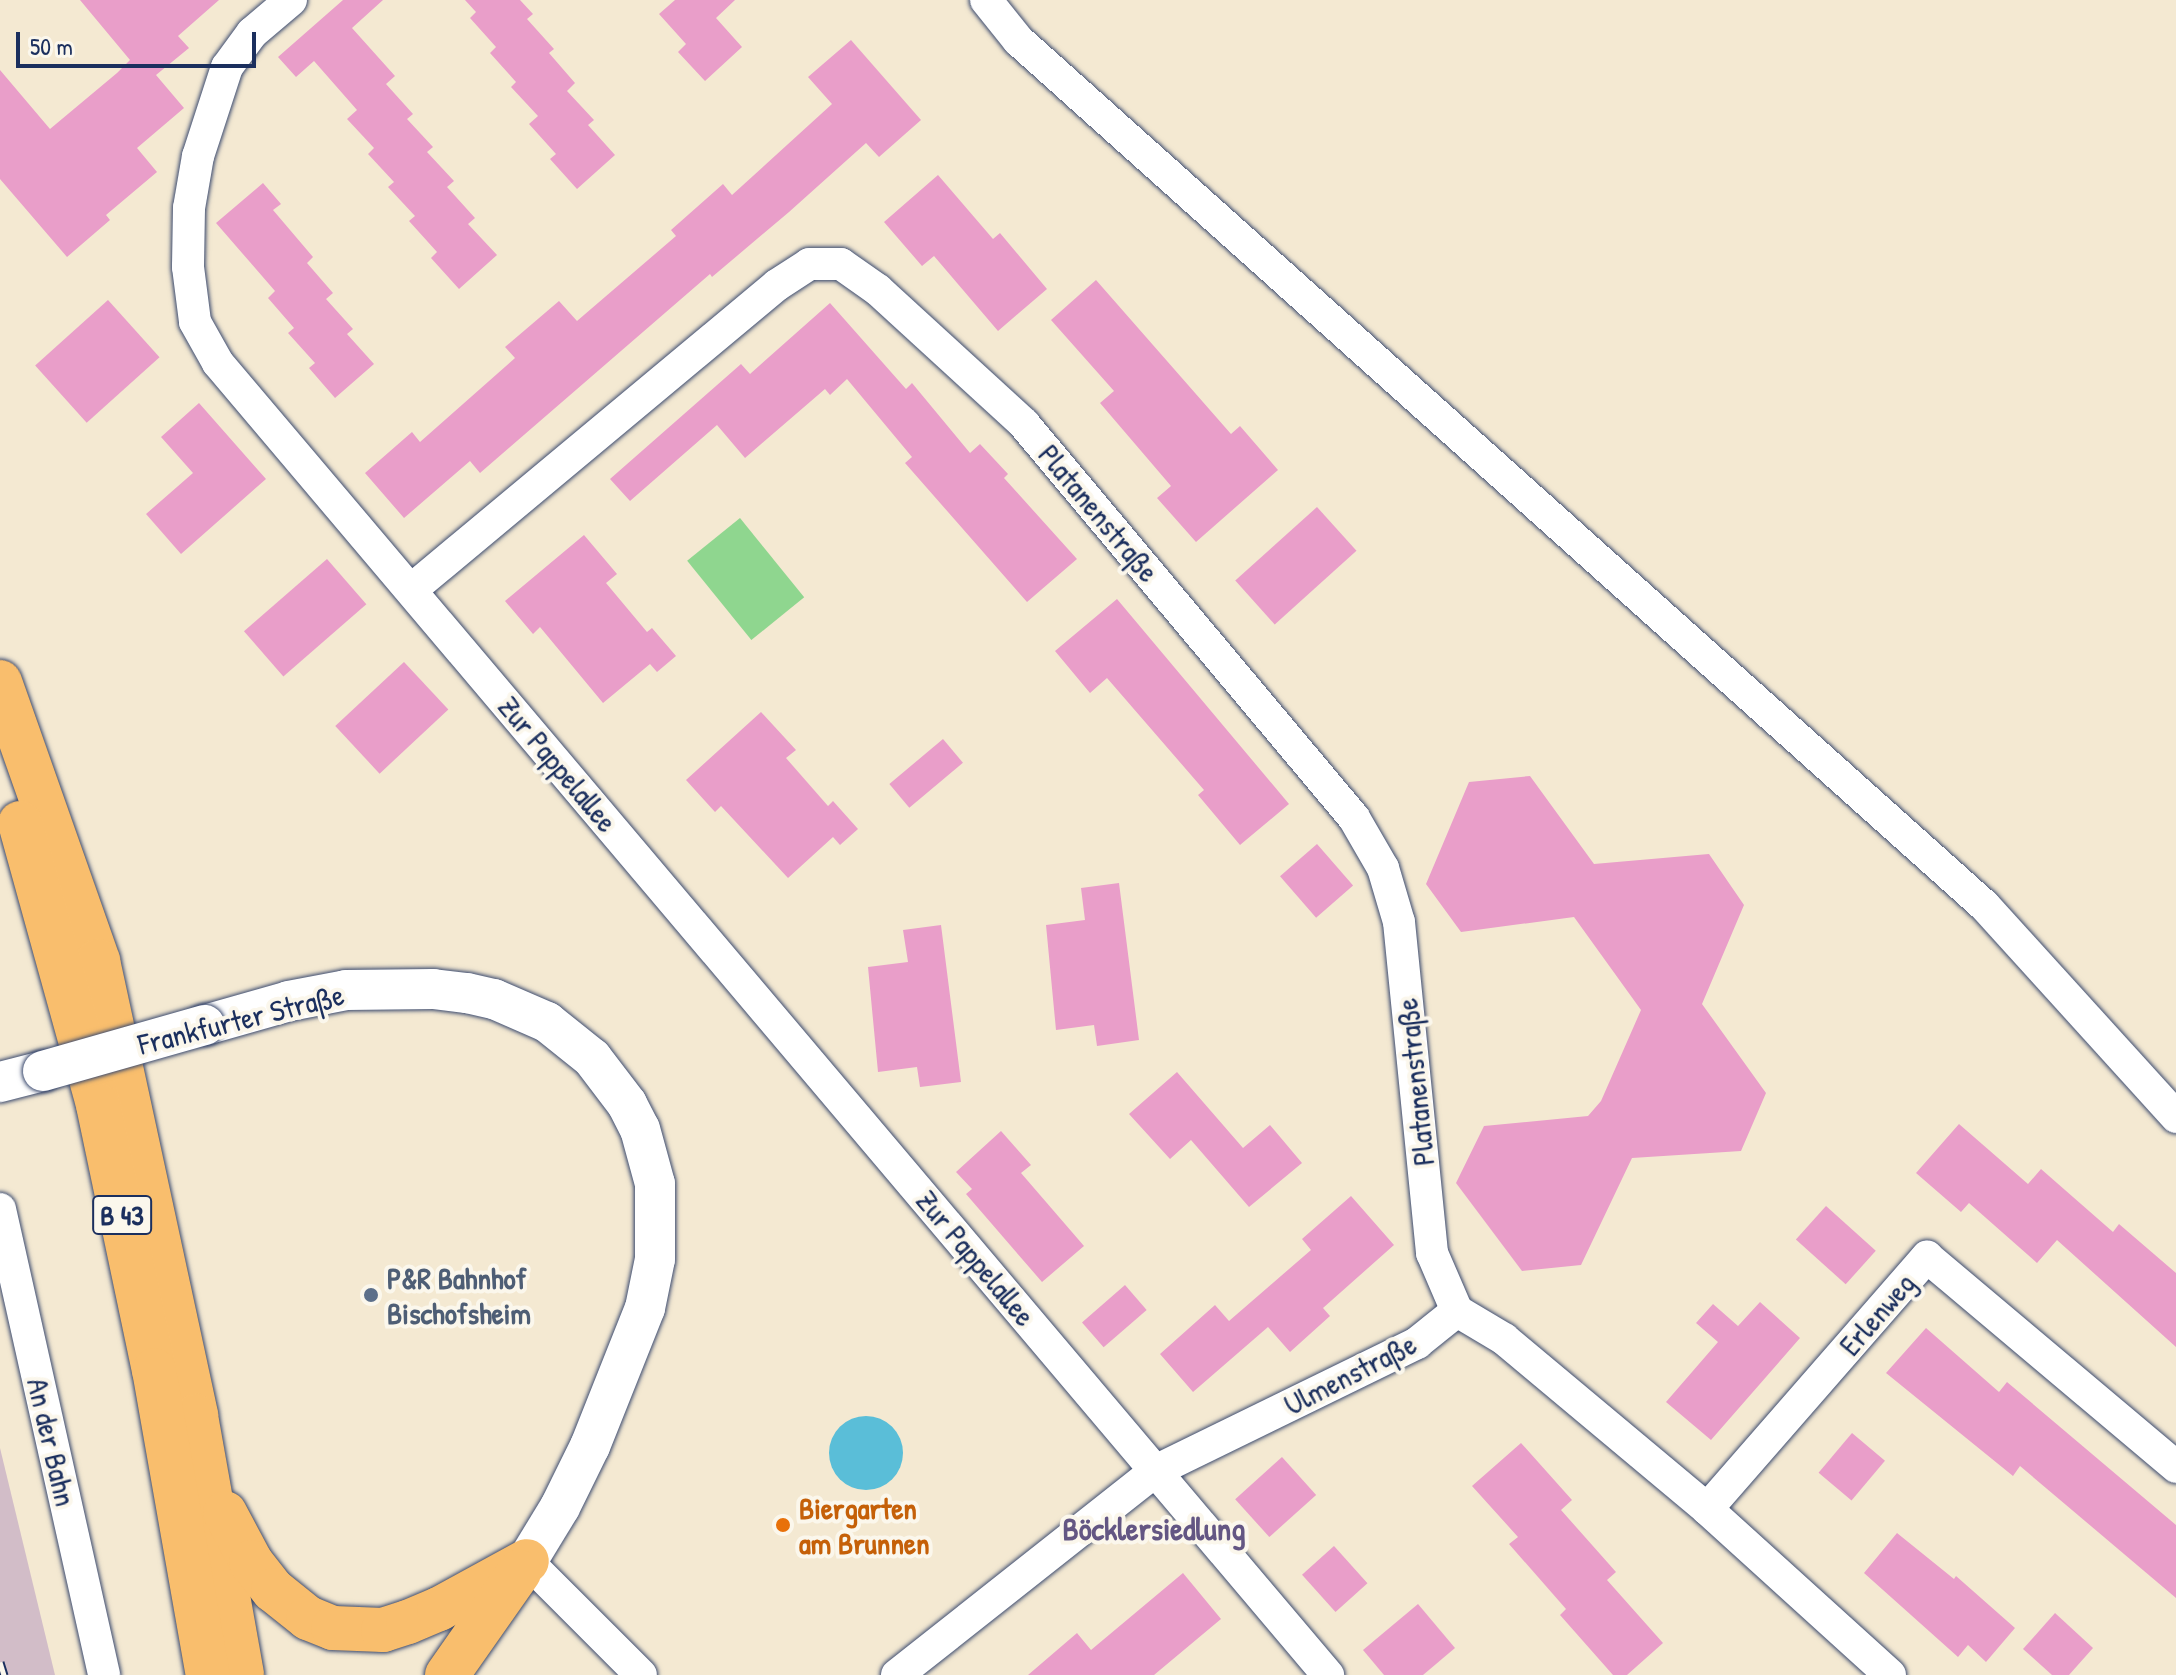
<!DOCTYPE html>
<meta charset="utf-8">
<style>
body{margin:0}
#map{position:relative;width:2176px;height:1675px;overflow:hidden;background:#f4e9d2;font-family:"Patrick Hand",sans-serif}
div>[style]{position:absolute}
.industrial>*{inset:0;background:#d2bdc8}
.green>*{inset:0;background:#8fd68f;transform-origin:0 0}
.water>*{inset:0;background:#5abed8}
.round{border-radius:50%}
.building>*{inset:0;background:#e99ec9;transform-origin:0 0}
.roads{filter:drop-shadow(0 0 2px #3c4b6f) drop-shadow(0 0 2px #3c4b6f)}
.minor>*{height:32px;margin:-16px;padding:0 16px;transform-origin:16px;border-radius:16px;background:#fff}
.tertiary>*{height:40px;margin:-20px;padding:0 20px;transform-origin:20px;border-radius:20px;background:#fff}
.trunk>*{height:44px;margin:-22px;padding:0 22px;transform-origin:22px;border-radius:22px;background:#f9be6d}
.rail>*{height:9px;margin-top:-4.5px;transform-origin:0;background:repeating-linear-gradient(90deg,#fbf7ec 0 18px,#1b2f5e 0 36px);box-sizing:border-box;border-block:2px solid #1b2f5e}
.bridges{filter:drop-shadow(0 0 2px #3c4b6f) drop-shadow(0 0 2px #3c4b6f)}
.tertiary-bridge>*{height:40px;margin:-20px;padding:0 20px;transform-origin:20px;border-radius:20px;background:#fff}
.dots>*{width:22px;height:22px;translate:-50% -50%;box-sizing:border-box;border:4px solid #fbf7ec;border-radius:50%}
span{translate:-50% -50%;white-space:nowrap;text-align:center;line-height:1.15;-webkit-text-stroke:8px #fbf7ec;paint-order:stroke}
.shield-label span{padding:2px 6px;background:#fbf7ec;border:2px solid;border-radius:6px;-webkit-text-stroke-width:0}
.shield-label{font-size:28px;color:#1b2f5e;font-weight:700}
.street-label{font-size:30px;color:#1b2f5e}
.service-label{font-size:30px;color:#4e5e75;font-weight:700}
.left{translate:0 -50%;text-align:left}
.food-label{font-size:30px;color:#c56008;font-weight:700}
.neighbourhood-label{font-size:32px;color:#635683;font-weight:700}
.scale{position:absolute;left:16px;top:32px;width:240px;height:36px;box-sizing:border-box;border:4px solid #1b2f5e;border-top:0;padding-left:10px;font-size:24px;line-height:28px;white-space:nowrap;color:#1b2f5e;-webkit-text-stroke:6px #fbf7ec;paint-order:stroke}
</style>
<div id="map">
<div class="industrial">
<div style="clip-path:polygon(0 1448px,55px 1675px,0 1675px)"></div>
</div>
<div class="green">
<div style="left:740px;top:518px;width:102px;height:68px;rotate:51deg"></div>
</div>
<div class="water">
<div class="round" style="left:829px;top:1416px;width:74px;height:74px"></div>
</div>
<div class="building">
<div style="clip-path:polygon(80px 0,219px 0,178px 36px,189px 48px,156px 75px,184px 108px,137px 148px,157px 172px,106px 215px,110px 220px,67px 257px,0 179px,0 70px,50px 129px,117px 73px,130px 60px)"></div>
<div style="clip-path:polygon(343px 0,383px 0,352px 28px,395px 76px,386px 84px,413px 114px,407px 119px,433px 147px,427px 152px,454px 181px,447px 187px,475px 218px,468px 224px,497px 255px,459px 289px,431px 258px,437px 252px,409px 221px,415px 216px,388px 187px,394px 182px,368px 154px,374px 148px,347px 119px,357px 110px,314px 61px,296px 77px,278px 57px)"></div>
<div style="clip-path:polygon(465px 0,520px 0,533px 14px,527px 19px,554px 49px,549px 53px,575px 83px,567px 91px,594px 120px,588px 125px,615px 155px,577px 189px,550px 159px,556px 154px,529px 124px,538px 116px,511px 87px,516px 82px,490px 53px,496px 47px,470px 18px,476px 12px)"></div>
<div style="clip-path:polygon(675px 0,735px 0,716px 18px,742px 47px,705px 81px,678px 52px,686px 44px,659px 14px)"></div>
<div style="clip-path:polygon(851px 40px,921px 120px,879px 157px,866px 143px,789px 212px,712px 277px,710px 274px,480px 473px,470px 461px,404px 518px,365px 473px,412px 432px,420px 442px,515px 358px,505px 347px,559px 301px,577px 321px,676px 236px,671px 230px,723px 184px,732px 195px,832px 104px,808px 77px)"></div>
<div style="clip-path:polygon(938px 175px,993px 239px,1000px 233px,1047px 289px,998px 331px,934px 256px,922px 266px,884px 222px)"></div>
<div style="clip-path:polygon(263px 183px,281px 204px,273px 210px,313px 257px,307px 263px,333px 293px,326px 299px,353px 329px,347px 334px,374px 364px,335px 398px,309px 368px,315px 363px,288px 333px,294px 328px,268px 298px,275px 291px,216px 223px)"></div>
<div style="clip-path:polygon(1096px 280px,1231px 434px,1240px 426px,1278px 470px,1196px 542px,1157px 498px,1171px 486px,1100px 403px,1114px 391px,1051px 320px)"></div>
<div style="left:108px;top:300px;width:77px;height:98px;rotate:48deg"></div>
<div style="clip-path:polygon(830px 303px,906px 389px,912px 383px,970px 453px,980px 444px,1008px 474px,1004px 478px,1077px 559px,1027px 602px,905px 463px,912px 457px,847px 379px,830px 395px,825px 389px,745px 458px,717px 425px,630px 501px,610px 479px,741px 364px,750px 374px)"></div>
<div style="clip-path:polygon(199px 403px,266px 479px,181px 554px,146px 514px,193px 473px,161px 437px)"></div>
<div style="left:1317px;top:507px;width:59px;height:110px;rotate:48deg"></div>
<div style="clip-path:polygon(584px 535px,617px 574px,606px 583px,647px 632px,652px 628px,676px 656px,657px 672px,650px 664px,603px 703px,540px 627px,533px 634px,505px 601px)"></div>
<div style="left:327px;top:559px;width:60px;height:110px;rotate:49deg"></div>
<div style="clip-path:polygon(1117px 599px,1289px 804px,1240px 845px,1198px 795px,1204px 790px,1107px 678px,1090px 693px,1055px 651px)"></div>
<div style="left:404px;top:662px;width:65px;height:94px;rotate:47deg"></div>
<div style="clip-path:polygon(761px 712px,796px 750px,786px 758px,828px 806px,833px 801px,858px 829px,840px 845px,833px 837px,788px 878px,721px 806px,715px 812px,686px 780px)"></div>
<div style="left:943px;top:739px;width:31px;height:70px;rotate:50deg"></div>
<div style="clip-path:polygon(1530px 776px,1594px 864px,1709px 854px,1744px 905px,1702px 1004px,1766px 1093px,1741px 1151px,1632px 1158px,1581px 1265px,1522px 1271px,1456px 1183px,1484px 1126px,1588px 1116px,1601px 1101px,1641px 1010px,1574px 917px,1461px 932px,1426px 884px,1469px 782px)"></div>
<div style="left:1317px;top:844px;width:55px;height:49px;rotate:49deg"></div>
<div style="clip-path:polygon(1119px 883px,1139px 1040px,1097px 1046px,1094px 1025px,1056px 1030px,1046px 925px,1085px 920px,1081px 888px)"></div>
<div style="clip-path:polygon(941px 925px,961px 1082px,920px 1087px,917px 1067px,878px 1072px,868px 967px,908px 962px,903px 930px)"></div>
<div style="clip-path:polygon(1177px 1072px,1243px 1148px,1270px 1125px,1302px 1163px,1249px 1207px,1191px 1140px,1170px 1159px,1129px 1114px)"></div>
<div style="clip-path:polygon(1959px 1124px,2028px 1184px,2041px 1169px,2113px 1232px,2119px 1224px,2176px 1273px,2176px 1347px,2057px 1240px,2037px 1263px,1969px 1203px,1961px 1212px,1916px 1173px)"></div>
<div style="clip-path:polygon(1001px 1131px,1031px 1165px,1021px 1173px,1084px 1246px,1042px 1282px,966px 1194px,972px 1189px,956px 1172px)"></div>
<div style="clip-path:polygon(1351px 1196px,1394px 1245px,1323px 1308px,1330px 1316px,1290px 1352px,1268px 1327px,1193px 1392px,1160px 1354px,1215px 1305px,1229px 1321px,1311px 1250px,1302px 1239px)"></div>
<div style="left:1826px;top:1206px;width:67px;height:45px;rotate:42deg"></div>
<div style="left:1125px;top:1285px;width:33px;height:57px;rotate:49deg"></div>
<div style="clip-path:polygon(1760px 1302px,1800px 1338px,1711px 1440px,1666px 1402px,1718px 1342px,1696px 1323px,1713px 1304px,1738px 1326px)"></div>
<div style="clip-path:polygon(1926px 1328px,1999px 1392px,2007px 1382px,2176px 1525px,2176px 1598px,2020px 1466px,2013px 1476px,1886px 1373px)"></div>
<div style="left:1852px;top:1433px;width:43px;height:52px;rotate:40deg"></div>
<div style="clip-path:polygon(1521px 1443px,1572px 1500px,1561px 1510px,1616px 1572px,1607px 1580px,1663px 1643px,1627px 1675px,1613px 1675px,1560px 1615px,1566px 1609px,1509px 1544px,1518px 1537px,1472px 1486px)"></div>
<div style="left:1282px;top:1457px;width:51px;height:63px;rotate:48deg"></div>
<div style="clip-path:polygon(1897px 1533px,1954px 1579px,1956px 1576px,2015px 1628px,1986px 1662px,1968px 1645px,1958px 1657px,1864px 1573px)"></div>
<div style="left:1334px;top:1546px;width:50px;height:43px;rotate:48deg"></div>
<div style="clip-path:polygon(1183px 1573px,1221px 1619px,1154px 1675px,1028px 1675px,1077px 1633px,1091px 1650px)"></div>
<div style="clip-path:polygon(1418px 1604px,1455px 1648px,1423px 1675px,1384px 1675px,1363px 1650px)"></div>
<div style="clip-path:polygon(2055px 1613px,2093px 1648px,2069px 1675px,2052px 1675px,2023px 1649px)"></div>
</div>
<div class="roads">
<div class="minor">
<div style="left:291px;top:0;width:51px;rotate:139.8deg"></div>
<div style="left:252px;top:33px;width:42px;rotate:126.3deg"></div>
<div style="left:227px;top:67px;width:94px;rotate:108deg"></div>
<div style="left:198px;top:156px;width:53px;rotate:99.8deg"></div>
<div style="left:189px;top:208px;width:59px;rotate:91deg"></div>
<div style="left:188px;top:267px;width:55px;rotate:82.7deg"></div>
<div style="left:195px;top:322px;width:47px;rotate:60.7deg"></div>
<div style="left:218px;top:363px;width:1719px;rotate:49.77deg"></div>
<div style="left:986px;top:0;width:51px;rotate:51.3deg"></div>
<div style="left:1018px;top:40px;width:1298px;rotate:41.85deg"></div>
<div style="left:1985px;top:906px;width:285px;rotate:47.8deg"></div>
<div style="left:411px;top:590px;width:476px;rotate:-39.8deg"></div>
<div style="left:777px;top:285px;width:38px;rotate:-33deg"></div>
<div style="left:809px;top:264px;width:32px"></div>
<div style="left:841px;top:264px;width:45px;rotate:35.1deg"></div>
<div style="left:878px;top:290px;width:198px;rotate:42.5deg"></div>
<div style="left:1024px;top:424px;width:514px;rotate:50.05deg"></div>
<div style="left:1354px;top:818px;width:58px;rotate:59.9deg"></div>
<div style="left:1383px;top:868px;width:56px;rotate:73.5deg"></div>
<div style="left:1399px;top:922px;width:333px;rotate:84.3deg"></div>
<div style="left:1432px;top:1253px;width:63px;rotate:66.7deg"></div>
<div style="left:0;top:1209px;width:477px;rotate:77.4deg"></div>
<div style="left:1457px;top:1311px;width:55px;rotate:30.8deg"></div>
<div style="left:1504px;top:1339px;width:265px;rotate:39.9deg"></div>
<div style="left:1707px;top:1509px;width:247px;rotate:42.2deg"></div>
<div style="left:1707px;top:1509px;width:335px;rotate:-48.9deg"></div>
<div style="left:1927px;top:1257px;width:326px;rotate:40.1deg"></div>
<div style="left:527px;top:1561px;width:161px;rotate:45deg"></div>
<div style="left:897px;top:1675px;width:329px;rotate:-38.3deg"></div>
<div style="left:1155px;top:1471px;width:292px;rotate:-26deg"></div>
<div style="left:1417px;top:1343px;width:51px;rotate:-38.7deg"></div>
</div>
<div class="tertiary">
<div style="left:205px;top:1025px;width:87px;rotate:-15.9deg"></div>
<div style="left:289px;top:1001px;width:58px;rotate:-10.9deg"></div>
<div style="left:346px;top:990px;width:87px;rotate:-0.7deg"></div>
<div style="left:433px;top:989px;width:34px;rotate:7deg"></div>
<div style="left:467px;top:993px;width:28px;rotate:13deg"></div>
<div style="left:494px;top:999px;width:58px;rotate:23.5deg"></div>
<div style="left:547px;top:1022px;width:58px;rotate:38.7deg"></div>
<div style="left:592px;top:1058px;width:58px;rotate:52.7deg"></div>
<div style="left:627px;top:1104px;width:28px;rotate:63deg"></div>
<div style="left:640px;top:1129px;width:57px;rotate:74.7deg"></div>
<div style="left:655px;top:1184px;width:75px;rotate:90deg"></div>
<div style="left:655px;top:1259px;width:50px;rotate:101.5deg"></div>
<div style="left:645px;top:1308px;width:149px;rotate:111.7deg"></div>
<div style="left:590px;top:1446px;width:68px;rotate:116.2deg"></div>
<div style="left:560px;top:1507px;width:63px;rotate:121.4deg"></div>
<div style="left:0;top:1082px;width:44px;rotate:-14.3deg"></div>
</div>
<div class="trunk">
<div style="left:0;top:682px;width:296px;rotate:70.6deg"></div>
<div style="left:98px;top:961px;width:465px;rotate:77.8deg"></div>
<div style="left:196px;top:1416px;width:263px;rotate:79.9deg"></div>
<div style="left:20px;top:823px;width:293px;rotate:74.5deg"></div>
<div style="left:98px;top:1105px;width:271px;rotate:78.1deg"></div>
<div style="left:154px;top:1370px;width:310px;rotate:80deg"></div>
<div style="left:225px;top:1513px;width:55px;rotate:62deg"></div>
<div style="left:251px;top:1562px;width:36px;rotate:52deg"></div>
<div style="left:273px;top:1590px;width:45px;rotate:38.7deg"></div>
<div style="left:308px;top:1618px;width:27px;rotate:22deg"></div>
<div style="left:333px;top:1628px;width:50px;rotate:2.3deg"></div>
<div style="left:383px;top:1630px;width:26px;rotate:-18deg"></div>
<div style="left:408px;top:1622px;width:34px;rotate:-23deg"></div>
<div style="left:439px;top:1609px;width:100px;rotate:-28.6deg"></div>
<div style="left:447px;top:1675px;width:126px;rotate:-55deg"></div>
</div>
</div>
<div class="rail">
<div style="left:0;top:1662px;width:14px;rotate:73deg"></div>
</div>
<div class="bridges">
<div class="tertiary-bridge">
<div style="left:43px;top:1071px;width:168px;rotate:-15.9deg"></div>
</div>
</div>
<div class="dots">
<div style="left:371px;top:1295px;background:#5c6f8a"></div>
<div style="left:783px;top:1525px;background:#e8710a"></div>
</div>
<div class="shield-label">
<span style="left:122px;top:1215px">B 43</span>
</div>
<div class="street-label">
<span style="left:1099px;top:513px;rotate:50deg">Platanenstraße</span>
<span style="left:558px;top:764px;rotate:50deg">Zur Pappelallee</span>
<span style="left:241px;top:1019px;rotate:-14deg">Frankfurter Straße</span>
<span style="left:1415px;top:1082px;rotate:-96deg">Platanenstraße</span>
<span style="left:976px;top:1258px;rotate:50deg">Zur Pappelallee</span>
<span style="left:1877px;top:1314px;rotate:-49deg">Erlenweg</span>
<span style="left:1350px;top:1374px;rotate:-27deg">Ulmenstraße</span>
<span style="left:52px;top:1442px;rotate:77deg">An der Bahn</span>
</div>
<div class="service-label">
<span class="left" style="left:387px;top:1295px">P&amp;R Bahnhof<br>Bischofsheim</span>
</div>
<div class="food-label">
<span class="left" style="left:799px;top:1525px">Biergarten<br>am Brunnen</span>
</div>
<div class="neighbourhood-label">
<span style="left:1154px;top:1529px">Böcklersiedlung</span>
</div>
<div class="scale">50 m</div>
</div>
